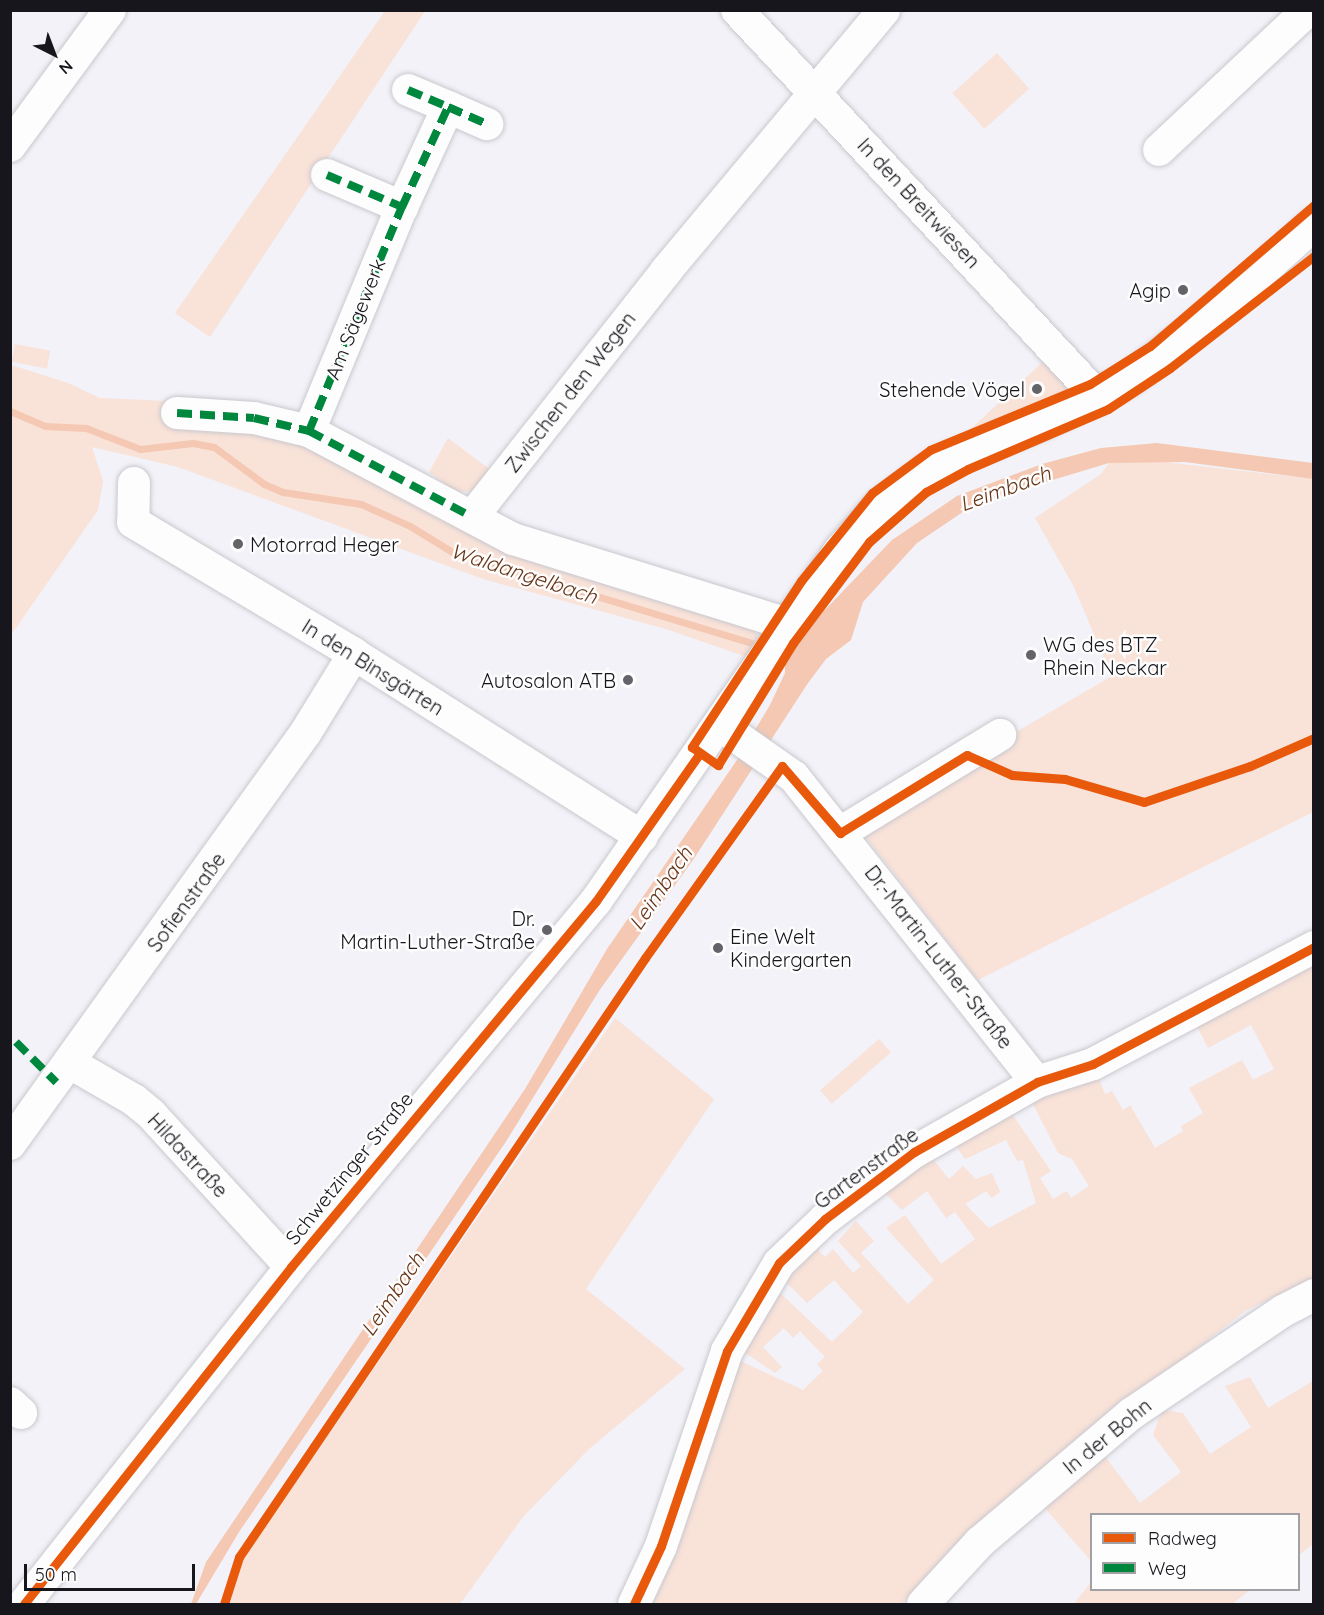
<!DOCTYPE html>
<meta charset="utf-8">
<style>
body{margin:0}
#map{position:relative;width:1324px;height:1615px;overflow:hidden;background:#f2f2f8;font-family:Quicksand,sans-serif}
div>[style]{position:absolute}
.green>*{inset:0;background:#f9e2d8;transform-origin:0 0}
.water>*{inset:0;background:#f4c8b2}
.stream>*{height:7px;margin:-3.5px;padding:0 3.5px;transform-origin:3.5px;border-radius:3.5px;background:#f4c8b2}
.roads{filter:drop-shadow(0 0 2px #c9c8ce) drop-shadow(0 0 2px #c9c8ce)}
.minor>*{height:32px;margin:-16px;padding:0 16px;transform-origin:16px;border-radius:16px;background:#fdfdfe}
.quiet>*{height:8px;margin-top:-4px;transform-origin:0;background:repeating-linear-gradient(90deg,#00873e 0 15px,transparent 0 23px)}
.cycleway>*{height:9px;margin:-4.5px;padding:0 4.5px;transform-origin:4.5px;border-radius:4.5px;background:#e8590c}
.dots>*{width:16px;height:16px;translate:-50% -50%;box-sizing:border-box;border:3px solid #fdfdfd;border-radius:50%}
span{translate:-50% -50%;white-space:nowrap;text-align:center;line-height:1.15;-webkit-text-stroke:5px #fdfdfd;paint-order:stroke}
.street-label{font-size:20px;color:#16161c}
.poi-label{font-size:20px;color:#16161c}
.right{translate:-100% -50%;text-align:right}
.left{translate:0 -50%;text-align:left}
.water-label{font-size:21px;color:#663416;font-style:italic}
.frame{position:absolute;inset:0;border:12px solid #16161c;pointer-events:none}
.legend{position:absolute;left:1090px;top:1513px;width:210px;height:78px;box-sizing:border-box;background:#fdfdfd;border:2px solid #a1a1a3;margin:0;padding:8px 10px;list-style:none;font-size:18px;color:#16161c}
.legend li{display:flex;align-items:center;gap:12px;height:30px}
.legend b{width:30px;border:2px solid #a1a1a3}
.north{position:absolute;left:24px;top:24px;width:60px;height:60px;-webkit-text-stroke:4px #fdfdfd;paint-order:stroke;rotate:138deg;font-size:16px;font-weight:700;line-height:24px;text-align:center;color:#16161c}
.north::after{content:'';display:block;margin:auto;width:21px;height:27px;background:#16161c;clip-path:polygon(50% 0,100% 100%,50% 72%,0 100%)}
.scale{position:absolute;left:24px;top:1564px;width:171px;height:27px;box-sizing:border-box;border:3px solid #16161c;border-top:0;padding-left:8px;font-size:18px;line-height:21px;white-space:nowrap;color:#16161c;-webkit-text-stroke:4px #fdfdfd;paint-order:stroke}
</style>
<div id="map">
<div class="green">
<div style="clip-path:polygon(385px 11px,425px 11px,210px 337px,175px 313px)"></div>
<div style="left:997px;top:53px;width:48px;height:60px;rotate:48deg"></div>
<div style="left:15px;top:344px;width:36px;height:18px;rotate:11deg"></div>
<div style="clip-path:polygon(1047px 358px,1075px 389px,962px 437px)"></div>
<div style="clip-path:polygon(11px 365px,68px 383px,100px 398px,167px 401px,254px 418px,681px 603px,755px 630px,759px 638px,747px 657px,666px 629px,483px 579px,178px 467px,92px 447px,103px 481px,98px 510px,11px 635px)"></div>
<div style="clip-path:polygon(448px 438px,492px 471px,477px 491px,456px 492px,429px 472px)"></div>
<div style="clip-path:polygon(1146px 460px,1313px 479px,1313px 812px,978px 980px,856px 825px,1112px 676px,1073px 585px,1035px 518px,1101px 474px,1109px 463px)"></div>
<div style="clip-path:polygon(1313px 961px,1313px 1278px,1245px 1311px,1077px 1442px,929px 1574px,902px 1604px,647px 1604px,736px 1359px,803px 1390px,823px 1371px,817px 1364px,825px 1357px,800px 1331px,793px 1338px,784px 1328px,763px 1347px,782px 1367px,775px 1373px,744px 1352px,778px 1291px,832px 1342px,863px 1312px,834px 1280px,807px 1303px,786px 1282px,816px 1248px,825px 1257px,833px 1249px,853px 1273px,861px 1266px,838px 1241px,856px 1221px,874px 1241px,861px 1253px,908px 1304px,934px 1280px,886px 1228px,905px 1215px,941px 1264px,975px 1239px,955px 1212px,946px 1218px,927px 1191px,902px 1210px,884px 1192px,933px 1159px,949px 1179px,963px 1166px,976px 1179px,992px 1173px,1000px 1192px,992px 1198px,986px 1191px,965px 1204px,989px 1228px,1036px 1203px,1023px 1160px,1017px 1161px,1006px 1140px,965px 1159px,956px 1146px,1010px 1111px,1051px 1171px,1040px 1178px,1053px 1199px,1067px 1191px,1071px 1198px,1089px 1186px,1072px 1159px,1058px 1153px,1032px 1102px,1098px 1077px,1105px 1094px,1112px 1091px,1123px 1110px,1130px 1105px,1155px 1148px,1183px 1131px,1181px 1126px,1203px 1113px,1189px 1088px,1242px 1060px,1253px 1080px,1274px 1069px,1251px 1025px,1208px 1048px,1197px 1026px)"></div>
<div style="clip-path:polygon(615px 1018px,714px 1099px,586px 1289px,685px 1369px,589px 1449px,523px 1517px,460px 1604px,230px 1604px,244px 1557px)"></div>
<div style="left:879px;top:1039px;width:18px;height:78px;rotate:49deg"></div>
<div style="clip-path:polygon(1250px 1377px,1268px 1408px,1313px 1381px,1313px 1544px,1299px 1555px,1298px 1514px,1092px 1514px,1091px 1561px,1043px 1506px,1104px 1455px,1140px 1503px,1181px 1472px,1153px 1435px,1162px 1410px,1183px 1413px,1210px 1454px,1251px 1427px,1225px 1386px)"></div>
<div style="clip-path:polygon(1091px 1582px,1092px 1590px,1250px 1590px,1232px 1604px,1074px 1604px)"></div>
</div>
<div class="water">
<div style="clip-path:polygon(1157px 443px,1313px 463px,1313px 479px,1185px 462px,1109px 463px,976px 503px,917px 543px,863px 602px,851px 640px,826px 659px,808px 683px,693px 860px,599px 991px,505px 1143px,239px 1532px,196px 1604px,191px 1604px,206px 1562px,525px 1089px,607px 949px,737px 760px,770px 705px,785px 673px,785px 662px,823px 612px,892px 540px,957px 496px,1042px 464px,1101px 448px)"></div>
</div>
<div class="stream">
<div style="left:10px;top:411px;width:38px;rotate:23deg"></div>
<div style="left:45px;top:426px;width:41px;rotate:2.8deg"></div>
<div style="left:86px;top:428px;width:58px;rotate:21.3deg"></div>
<div style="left:140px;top:449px;width:53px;rotate:-6.5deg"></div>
<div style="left:193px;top:443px;width:21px;rotate:11deg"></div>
<div style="left:214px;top:447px;width:62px;rotate:36.5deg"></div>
<div style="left:264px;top:484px;width:21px;rotate:23deg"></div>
<div style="left:283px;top:492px;width:79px;rotate:8.7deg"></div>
<div style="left:361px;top:504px;width:54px;rotate:24.2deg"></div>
<div style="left:410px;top:526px;width:52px;rotate:31.5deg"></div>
<div style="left:454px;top:553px;width:322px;rotate:16.8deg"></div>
</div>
<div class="roads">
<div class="minor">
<div style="left:737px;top:10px;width:529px;rotate:46.99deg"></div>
<div style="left:408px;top:90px;width:43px;rotate:23deg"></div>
<div style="left:10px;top:146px;width:169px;rotate:-53.7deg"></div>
<div style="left:1159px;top:150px;width:204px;rotate:-43.2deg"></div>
<div style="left:327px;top:175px;width:82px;rotate:23.1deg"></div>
<div style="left:177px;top:413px;width:77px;rotate:3.7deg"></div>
<div style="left:254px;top:418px;width:57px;rotate:13.3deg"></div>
<div style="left:309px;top:431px;width:231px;rotate:27.9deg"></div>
<div style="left:513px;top:539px;width:288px;rotate:17.2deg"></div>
<div style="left:309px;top:431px;width:243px;rotate:-67.5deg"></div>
<div style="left:402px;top:207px;width:110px;rotate:-65.3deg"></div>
<div style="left:448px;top:107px;width:43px;rotate:23.6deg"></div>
<div style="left:134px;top:483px;width:39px;rotate:91deg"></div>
<div style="left:133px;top:522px;width:257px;rotate:30.8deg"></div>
<div style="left:354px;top:654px;width:341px;rotate:32.4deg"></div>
<div style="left:472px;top:517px;width:313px;rotate:-51.7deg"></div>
<div style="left:666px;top:271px;width:340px;rotate:-50.1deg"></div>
<div style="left:720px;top:725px;width:90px;rotate:35.1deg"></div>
<div style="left:794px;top:777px;width:390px;rotate:51.5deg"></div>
<div style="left:840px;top:833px;width:188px;rotate:-31.5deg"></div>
<div style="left:70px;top:1063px;width:74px;rotate:30deg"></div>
<div style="left:134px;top:1100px;width:22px;rotate:39deg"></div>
<div style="left:151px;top:1114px;width:207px;rotate:47.5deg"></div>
<div style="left:10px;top:1144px;width:507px;rotate:-54.3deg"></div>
<div style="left:306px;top:732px;width:92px;rotate:-58.4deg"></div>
<div style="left:10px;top:1403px;width:15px;rotate:42deg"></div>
<div style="left:24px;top:1604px;width:430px;rotate:-51.6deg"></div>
<div style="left:291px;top:1267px;width:476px;rotate:-50.2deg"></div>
<div style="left:596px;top:901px;width:337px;rotate:-55.3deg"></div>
<div style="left:788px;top:624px;width:92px;rotate:-54.8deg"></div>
<div style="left:841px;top:549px;width:56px;rotate:-48.6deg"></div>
<div style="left:878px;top:507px;width:75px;rotate:-35.8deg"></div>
<div style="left:939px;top:463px;width:113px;rotate:-21.3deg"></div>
<div style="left:1044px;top:422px;width:97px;rotate:-26.8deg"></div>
<div style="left:1131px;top:378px;width:122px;rotate:-38deg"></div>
<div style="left:1227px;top:303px;width:117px;rotate:-41.9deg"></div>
<div style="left:634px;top:1604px;width:64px;rotate:-65deg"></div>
<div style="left:661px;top:1546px;width:206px;rotate:-71.3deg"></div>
<div style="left:727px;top:1351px;width:102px;rotate:-59.4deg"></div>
<div style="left:779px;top:1263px;width:64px;rotate:-43.7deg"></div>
<div style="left:825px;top:1219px;width:111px;rotate:-37deg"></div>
<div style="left:914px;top:1152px;width:142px;rotate:-29.6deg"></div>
<div style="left:1037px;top:1082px;width:59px;rotate:-17.8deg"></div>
<div style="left:1093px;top:1064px;width:250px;rotate:-27.9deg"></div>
<div style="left:923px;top:1604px;width:84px;rotate:-47.4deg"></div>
<div style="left:980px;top:1542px;width:198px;rotate:-40.3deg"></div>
<div style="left:1131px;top:1414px;width:184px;rotate:-34.1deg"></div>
<div style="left:1283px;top:1311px;width:35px;rotate:-27deg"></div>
</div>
</div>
<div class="quiet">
<div style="left:408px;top:90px;width:43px;rotate:23deg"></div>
<div style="left:327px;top:175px;width:82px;rotate:23.1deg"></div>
<div style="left:177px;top:413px;width:77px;rotate:3.7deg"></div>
<div style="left:254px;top:418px;width:57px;rotate:13.3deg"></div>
<div style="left:309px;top:431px;width:184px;rotate:27.8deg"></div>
<div style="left:309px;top:431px;width:243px;rotate:-67.5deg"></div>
<div style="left:402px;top:207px;width:110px;rotate:-65.3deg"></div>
<div style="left:448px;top:107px;width:43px;rotate:23.6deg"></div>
<div style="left:16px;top:1042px;width:57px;rotate:45deg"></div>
</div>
<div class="cycleway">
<div style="left:1314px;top:205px;width:216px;rotate:139.3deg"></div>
<div style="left:1150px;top:346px;width:71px;rotate:147.7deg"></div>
<div style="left:1090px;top:384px;width:173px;rotate:157.6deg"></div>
<div style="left:930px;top:450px;width:72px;rotate:143.4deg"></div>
<div style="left:872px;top:493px;width:113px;rotate:128.9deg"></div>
<div style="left:801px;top:581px;width:199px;rotate:123.3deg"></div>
<div style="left:692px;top:747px;width:32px;rotate:35deg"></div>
<div style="left:718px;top:765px;width:143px;rotate:-58.4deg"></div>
<div style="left:793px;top:643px;width:65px;rotate:-53.1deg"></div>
<div style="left:832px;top:591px;width:61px;rotate:-52.9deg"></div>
<div style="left:869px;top:542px;width:76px;rotate:-41.3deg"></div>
<div style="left:926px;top:492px;width:48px;rotate:-28.7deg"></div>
<div style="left:968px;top:469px;width:152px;rotate:-23.2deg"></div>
<div style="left:1108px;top:409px;width:74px;rotate:-33.5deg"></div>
<div style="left:1170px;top:368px;width:182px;rotate:-37.9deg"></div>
<div style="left:24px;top:1604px;width:430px;rotate:-51.6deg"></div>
<div style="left:291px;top:1267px;width:476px;rotate:-50.2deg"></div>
<div style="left:596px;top:901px;width:181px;rotate:-54.9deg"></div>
<div style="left:224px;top:1604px;width:49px;rotate:-72.3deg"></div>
<div style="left:239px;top:1557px;width:724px;rotate:-55.87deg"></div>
<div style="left:645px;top:958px;width:236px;rotate:-54.5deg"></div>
<div style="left:782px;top:766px;width:89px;rotate:49.1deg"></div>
<div style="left:840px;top:833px;width:149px;rotate:-31.6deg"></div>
<div style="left:967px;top:755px;width:49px;rotate:24deg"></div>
<div style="left:1012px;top:775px;width:53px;rotate:4.3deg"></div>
<div style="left:1065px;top:779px;width:82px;rotate:16.2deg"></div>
<div style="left:1144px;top:802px;width:112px;rotate:-18.8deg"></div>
<div style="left:1250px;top:766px;width:70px;rotate:-23.6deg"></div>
<div style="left:634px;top:1604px;width:64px;rotate:-65deg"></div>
<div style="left:661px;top:1546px;width:206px;rotate:-71.3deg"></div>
<div style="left:727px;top:1351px;width:102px;rotate:-59.4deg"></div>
<div style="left:779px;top:1263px;width:64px;rotate:-43.7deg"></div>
<div style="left:825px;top:1219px;width:111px;rotate:-37deg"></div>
<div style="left:914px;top:1152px;width:142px;rotate:-29.6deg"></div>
<div style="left:1037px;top:1082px;width:59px;rotate:-17.8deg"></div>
<div style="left:1093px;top:1064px;width:250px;rotate:-27.9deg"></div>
</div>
<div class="dots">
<div style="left:1183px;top:290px;background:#636369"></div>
<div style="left:1037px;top:389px;background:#636369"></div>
<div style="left:238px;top:544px;background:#636369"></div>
<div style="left:1031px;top:655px;background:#636369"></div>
<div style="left:628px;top:680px;background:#636369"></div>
<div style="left:547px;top:930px;background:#636369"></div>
<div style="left:718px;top:948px;background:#636369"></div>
</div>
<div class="street-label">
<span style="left:919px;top:203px;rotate:47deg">In den Breitwiesen</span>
<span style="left:355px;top:319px;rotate:-68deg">Am Sägewerk</span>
<span style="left:570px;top:392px;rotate:-52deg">Zwischen den Wegen</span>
<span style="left:373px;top:667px;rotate:32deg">In den Binsgärten</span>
<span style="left:186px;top:902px;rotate:-54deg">Sofienstraße</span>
<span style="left:939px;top:957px;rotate:52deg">Dr.-Martin-Luther-Straße</span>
<span style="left:188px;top:1155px;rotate:47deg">Hildastraße</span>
<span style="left:349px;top:1168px;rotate:-51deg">Schwetzinger Straße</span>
<span style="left:866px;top:1168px;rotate:-36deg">Gartenstraße</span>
<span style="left:1107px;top:1436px;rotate:-39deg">In der Bohn</span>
</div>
<div class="poi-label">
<span class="right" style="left:1171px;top:290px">Agip</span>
<span class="right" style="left:1025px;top:389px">Stehende Vögel</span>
<span class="left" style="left:250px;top:544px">Motorrad Heger</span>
<span class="left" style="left:1043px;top:656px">WG des BTZ<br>Rhein Neckar</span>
<span class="right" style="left:616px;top:680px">Autosalon ATB</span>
<span class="right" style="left:535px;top:930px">Dr.<br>Martin-Luther-Straße</span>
<span class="left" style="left:730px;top:948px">Eine Welt<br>Kindergarten</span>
</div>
<div class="water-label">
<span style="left:1005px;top:488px;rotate:-20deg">Leimbach</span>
<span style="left:524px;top:573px;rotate:18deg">Waldangelbach</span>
<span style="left:660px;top:888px;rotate:-56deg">Leimbach</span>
<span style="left:392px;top:1294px;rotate:-56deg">Leimbach</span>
</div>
<div class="frame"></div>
<ul class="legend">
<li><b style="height:8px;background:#e8590c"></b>Radweg</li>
<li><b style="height:8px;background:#00873e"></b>Weg</li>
</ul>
<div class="north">N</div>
<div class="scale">50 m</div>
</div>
